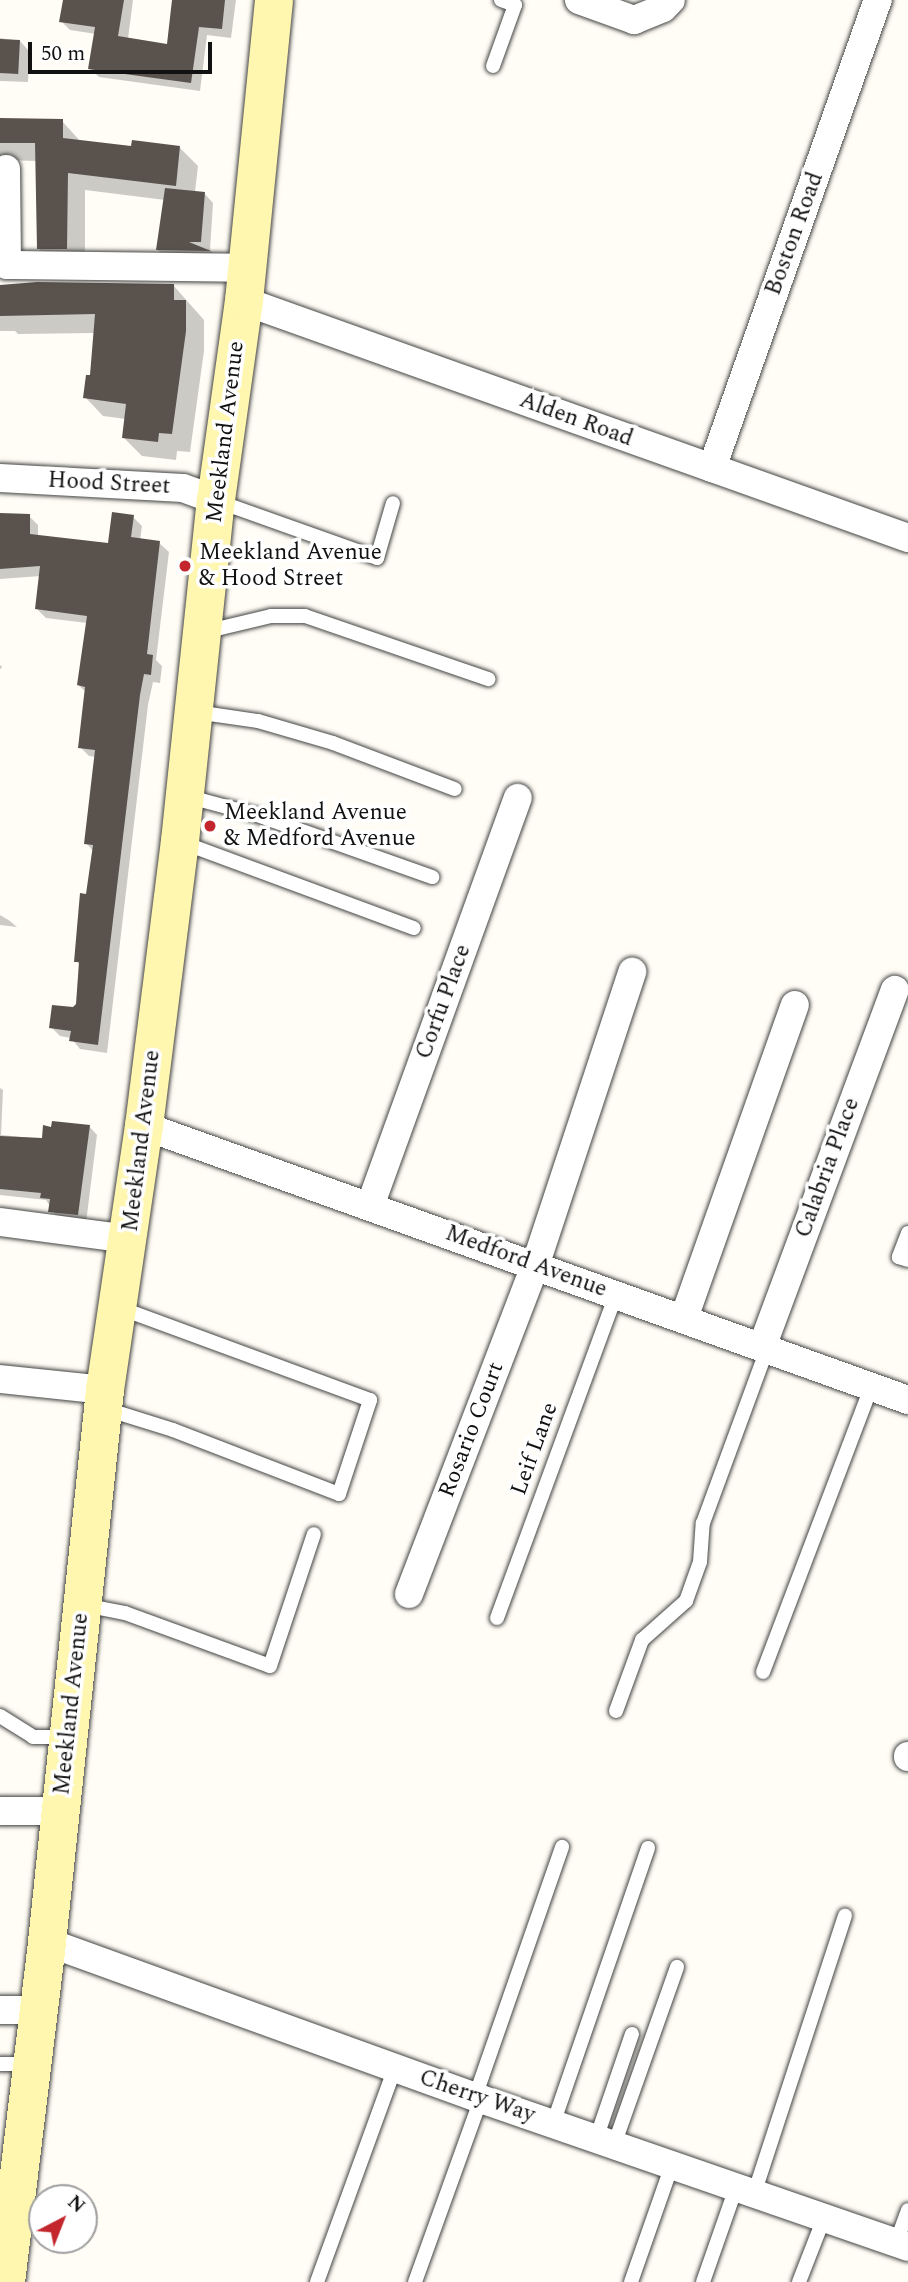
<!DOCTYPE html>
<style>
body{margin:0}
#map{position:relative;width:908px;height:2282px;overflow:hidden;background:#fffdf5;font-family:Spectral,serif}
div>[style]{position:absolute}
.shadow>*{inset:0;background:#0003;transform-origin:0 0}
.building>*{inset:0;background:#5a524d;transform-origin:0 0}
.roads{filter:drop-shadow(0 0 2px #444) drop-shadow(0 0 2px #444)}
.service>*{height:14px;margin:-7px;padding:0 7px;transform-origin:7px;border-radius:7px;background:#fff}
.minor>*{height:28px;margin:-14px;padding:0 14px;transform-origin:14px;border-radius:14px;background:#fff}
.secondary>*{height:38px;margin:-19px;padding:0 19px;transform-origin:19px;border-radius:19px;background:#fff6b0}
.dots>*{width:19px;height:19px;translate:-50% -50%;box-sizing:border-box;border:4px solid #fff;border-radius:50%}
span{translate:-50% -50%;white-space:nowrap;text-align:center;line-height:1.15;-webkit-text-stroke:7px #fff;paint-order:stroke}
.street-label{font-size:23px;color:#111}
.poi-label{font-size:23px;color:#111}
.left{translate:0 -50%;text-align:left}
.north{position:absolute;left:28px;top:2184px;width:70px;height:70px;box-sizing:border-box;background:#fff;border:2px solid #a0a0a0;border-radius:50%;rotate:42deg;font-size:19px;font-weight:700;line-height:28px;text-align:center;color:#111}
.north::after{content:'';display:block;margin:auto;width:24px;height:32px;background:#c4262e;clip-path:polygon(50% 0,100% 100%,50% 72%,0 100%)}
.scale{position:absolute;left:28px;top:42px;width:184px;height:32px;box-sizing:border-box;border:4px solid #111;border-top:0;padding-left:9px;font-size:21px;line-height:24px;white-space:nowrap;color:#111;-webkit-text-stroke:5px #fff;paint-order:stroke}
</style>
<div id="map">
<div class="shadow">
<div style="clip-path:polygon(64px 0,133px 0,128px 39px,168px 46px,173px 0,236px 0,231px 38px,207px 35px,200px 91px,99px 77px,90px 69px,96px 34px,70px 30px,61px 21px)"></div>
<div style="clip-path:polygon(0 38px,20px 41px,29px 51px,28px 82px,0 81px)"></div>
<div style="clip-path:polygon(0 121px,62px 121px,81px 142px,133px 148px,179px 147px,198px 166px,195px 192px,204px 193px,213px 203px,210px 250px,218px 258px,167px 259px,158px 250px,165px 200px,85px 190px,85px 267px,57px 267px,38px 248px,37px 161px,0 160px)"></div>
<div style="clip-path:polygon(173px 285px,204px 320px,204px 351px,190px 452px,177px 451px,176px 460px,142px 456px,124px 438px,126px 419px,103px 416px,85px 397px,92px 377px,95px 333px,18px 334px,15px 331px,0 331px,0 286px)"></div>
<div style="clip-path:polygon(0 515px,29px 516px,38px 525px,38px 537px,110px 545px,133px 517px,142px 526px,140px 540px,159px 543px,169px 552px,156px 660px,162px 666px,160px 683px,153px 682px,148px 705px,107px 1053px,80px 1049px,71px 1038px,60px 1036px,51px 1027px,77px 1005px,81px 966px,76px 961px,94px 852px,86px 843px,96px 757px,89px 756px,80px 747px,86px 692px,78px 685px,87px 623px,46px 618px,37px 609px,41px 576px,0 579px)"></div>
<div style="left:0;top:665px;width:3px;height:27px;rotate:45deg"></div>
<div style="clip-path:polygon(0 915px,10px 921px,17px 927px,0 925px)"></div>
<div style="clip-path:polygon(0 1088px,3px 1090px,1px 1135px,44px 1139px,89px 1126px,97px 1135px,86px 1223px,58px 1219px,46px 1200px,0 1195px)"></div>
</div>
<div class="building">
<div style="clip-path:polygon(63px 0,124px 0,118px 36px,167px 44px,172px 0,225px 0,222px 29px,199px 27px,191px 83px,88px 69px,95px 27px,59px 22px)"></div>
<div style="left:0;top:39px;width:20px;height:34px;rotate:3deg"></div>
<div style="clip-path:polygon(0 118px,63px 119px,63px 138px,131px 146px,132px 140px,180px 146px,176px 186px,68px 173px,67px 249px,37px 249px,35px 143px,0 143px)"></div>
<div style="clip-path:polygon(165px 188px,205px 192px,201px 242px,189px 242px,211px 251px,156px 250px)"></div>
<div style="clip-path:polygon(37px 282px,174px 284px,174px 300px,186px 300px,186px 331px,172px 434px,159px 433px,158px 442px,122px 438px,126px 404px,83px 398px,86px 375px,90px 375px,95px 314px,0 316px,0 285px)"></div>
<div style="clip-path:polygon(112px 512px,134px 515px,131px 537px,160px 541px,147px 654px,153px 655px,151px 675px,144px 674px,140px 695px,98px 1045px,69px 1041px,71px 1031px,49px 1028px,52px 1005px,73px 1007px,76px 1004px,79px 962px,74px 962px,80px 893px,86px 894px,93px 845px,84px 844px,95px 750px,78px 748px,85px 687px,77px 685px,87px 616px,35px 609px,40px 566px,0 569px,0 513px,30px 514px,30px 534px,108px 543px)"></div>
<div style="clip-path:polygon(52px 1121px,90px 1125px,78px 1215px,48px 1212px,50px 1199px,40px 1198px,41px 1193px,0 1189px,0 1136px,42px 1138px,43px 1125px,51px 1127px)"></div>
</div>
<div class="roads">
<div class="service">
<div style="left:493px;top:66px;width:65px;rotate:-70.2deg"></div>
<div style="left:515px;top:5px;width:15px;rotate:-160deg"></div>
<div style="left:217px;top:501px;width:170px;rotate:19.6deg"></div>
<div style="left:377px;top:558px;width:57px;rotate:-73.8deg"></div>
<div style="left:204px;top:632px;width:69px;rotate:-13.4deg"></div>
<div style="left:271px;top:616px;width:34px"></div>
<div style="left:305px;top:616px;width:194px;rotate:19deg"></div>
<div style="left:196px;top:712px;width:63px;rotate:8.3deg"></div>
<div style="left:258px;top:721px;width:78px;rotate:16.3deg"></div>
<div style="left:333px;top:743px;width:130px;rotate:20.7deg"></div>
<div style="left:186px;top:796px;width:73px;rotate:15deg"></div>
<div style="left:257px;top:815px;width:186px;rotate:19.5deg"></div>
<div style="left:181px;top:842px;width:248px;rotate:20.3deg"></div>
<div style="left:908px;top:1233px;width:26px;rotate:111deg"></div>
<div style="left:899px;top:1257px;width:9px;rotate:18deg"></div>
<div style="left:106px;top:1409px;width:70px;rotate:17.4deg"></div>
<div style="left:173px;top:1430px;width:178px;rotate:21.1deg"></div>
<div style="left:339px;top:1494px;width:99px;rotate:-71.7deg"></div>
<div style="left:370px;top:1400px;width:266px;rotate:-159.8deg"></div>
<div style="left:84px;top:1605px;width:42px;rotate:11deg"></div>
<div style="left:125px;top:1613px;width:154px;rotate:20.1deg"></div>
<div style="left:270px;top:1666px;width:139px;rotate:-71.6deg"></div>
<div style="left:497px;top:1618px;width:344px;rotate:-69.8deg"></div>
<div style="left:763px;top:1672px;width:305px;rotate:-69.2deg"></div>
<div style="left:616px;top:1711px;width:76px;rotate:-69.9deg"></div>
<div style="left:642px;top:1640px;width:59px;rotate:-41.6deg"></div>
<div style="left:686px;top:1601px;width:41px;rotate:-70.3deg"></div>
<div style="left:700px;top:1562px;width:39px;rotate:-86deg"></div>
<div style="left:703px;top:1523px;width:185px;rotate:-69.8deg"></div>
<div style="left:0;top:1716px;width:39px;rotate:32deg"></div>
<div style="left:33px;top:1737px;width:35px"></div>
<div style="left:0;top:2064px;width:30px"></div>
<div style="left:475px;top:2097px;width:265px;rotate:-70.8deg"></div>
<div style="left:553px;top:2124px;width:292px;rotate:-71deg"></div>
<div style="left:596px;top:2139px;width:111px;rotate:-71.1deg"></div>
<div style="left:614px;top:2145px;width:189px;rotate:-70.5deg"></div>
<div style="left:754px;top:2194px;width:293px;rotate:-71.9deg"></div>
<div style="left:16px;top:2218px;width:26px;rotate:9deg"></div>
<div style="left:896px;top:2243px;width:35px;rotate:-70deg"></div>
<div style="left:317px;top:2282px;width:228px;rotate:-70deg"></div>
<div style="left:415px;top:2282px;width:195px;rotate:-70.2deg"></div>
<div style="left:631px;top:2282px;width:124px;rotate:-70.7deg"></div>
<div style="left:703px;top:2282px;width:100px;rotate:-70.7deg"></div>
<div style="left:799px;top:2282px;width:69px;rotate:-68.7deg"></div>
</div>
<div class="minor">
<div style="left:579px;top:0;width:59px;rotate:20deg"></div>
<div style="left:634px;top:20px;width:31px;rotate:-22deg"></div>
<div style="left:663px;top:8px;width:11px;rotate:-45deg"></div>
<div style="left:6px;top:169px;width:96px;rotate:89.4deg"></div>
<div style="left:7px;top:265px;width:240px;rotate:0.7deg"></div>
<div style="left:244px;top:301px;width:705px;rotate:19.64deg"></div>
<div style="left:712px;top:468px;width:497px;rotate:-70.5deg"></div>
<div style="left:0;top:478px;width:183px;rotate:3.1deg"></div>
<div style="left:183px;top:488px;width:35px;rotate:20deg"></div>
<div style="left:144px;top:1126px;width:812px;rotate:19.73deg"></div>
<div style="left:370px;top:1206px;width:434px;rotate:-70.1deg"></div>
<div style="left:0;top:1222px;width:130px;rotate:7.5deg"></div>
<div style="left:684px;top:1318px;width:332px;rotate:-70.5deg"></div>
<div style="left:762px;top:1347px;width:381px;rotate:-69.6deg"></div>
<div style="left:0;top:1379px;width:106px;rotate:6deg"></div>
<div style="left:409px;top:1594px;width:351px;rotate:-69deg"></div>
<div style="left:535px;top:1266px;width:310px;rotate:-71.7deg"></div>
<div style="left:908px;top:1757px;width:1px;rotate:-90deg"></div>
<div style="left:0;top:1811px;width:61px"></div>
<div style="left:47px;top:1942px;width:462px;rotate:19.9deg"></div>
<div style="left:481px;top:2099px;width:452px;rotate:19.1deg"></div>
<div style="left:0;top:2010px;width:37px"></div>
</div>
<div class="secondary">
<div style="left:6px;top:2282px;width:342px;rotate:-83.1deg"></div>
<div style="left:47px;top:1942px;width:555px;rotate:-84deg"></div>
<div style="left:105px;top:1390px;width:267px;rotate:-81.6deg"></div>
<div style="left:144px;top:1126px;width:287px;rotate:-82.8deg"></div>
<div style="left:180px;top:841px;width:343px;rotate:-84deg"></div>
<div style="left:216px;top:500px;width:201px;rotate:-82deg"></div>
<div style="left:244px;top:301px;width:302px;rotate:-84.3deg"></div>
</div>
</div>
<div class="dots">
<div style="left:185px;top:566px;background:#c4262e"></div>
<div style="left:210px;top:826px;background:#c4262e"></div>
</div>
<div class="street-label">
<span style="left:795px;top:234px;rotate:-70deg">Boston Road</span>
<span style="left:576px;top:420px;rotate:20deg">Alden Road</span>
<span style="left:226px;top:432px;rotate:-83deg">Meekland Avenue</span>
<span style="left:109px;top:484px;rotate:3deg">Hood Street</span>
<span style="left:444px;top:1002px;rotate:-70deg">Corfu Place</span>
<span style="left:142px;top:1141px;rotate:-83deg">Meekland Avenue</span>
<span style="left:828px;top:1168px;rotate:-70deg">Calabria Place</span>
<span style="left:526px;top:1262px;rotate:20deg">Medford Avenue</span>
<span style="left:472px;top:1430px;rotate:-69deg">Rosario Court</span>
<span style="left:535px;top:1449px;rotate:-70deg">Leif Lane</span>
<span style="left:72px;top:1704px;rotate:-84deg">Meekland Avenue</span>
<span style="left:477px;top:2097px;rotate:19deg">Cherry Way</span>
</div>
<div class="poi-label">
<span class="left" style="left:199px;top:566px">Meekland Avenue<br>&amp; Hood Street</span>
<span class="left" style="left:224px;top:826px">Meekland Avenue<br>&amp; Medford Avenue</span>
</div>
<div class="north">N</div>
<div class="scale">50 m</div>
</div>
